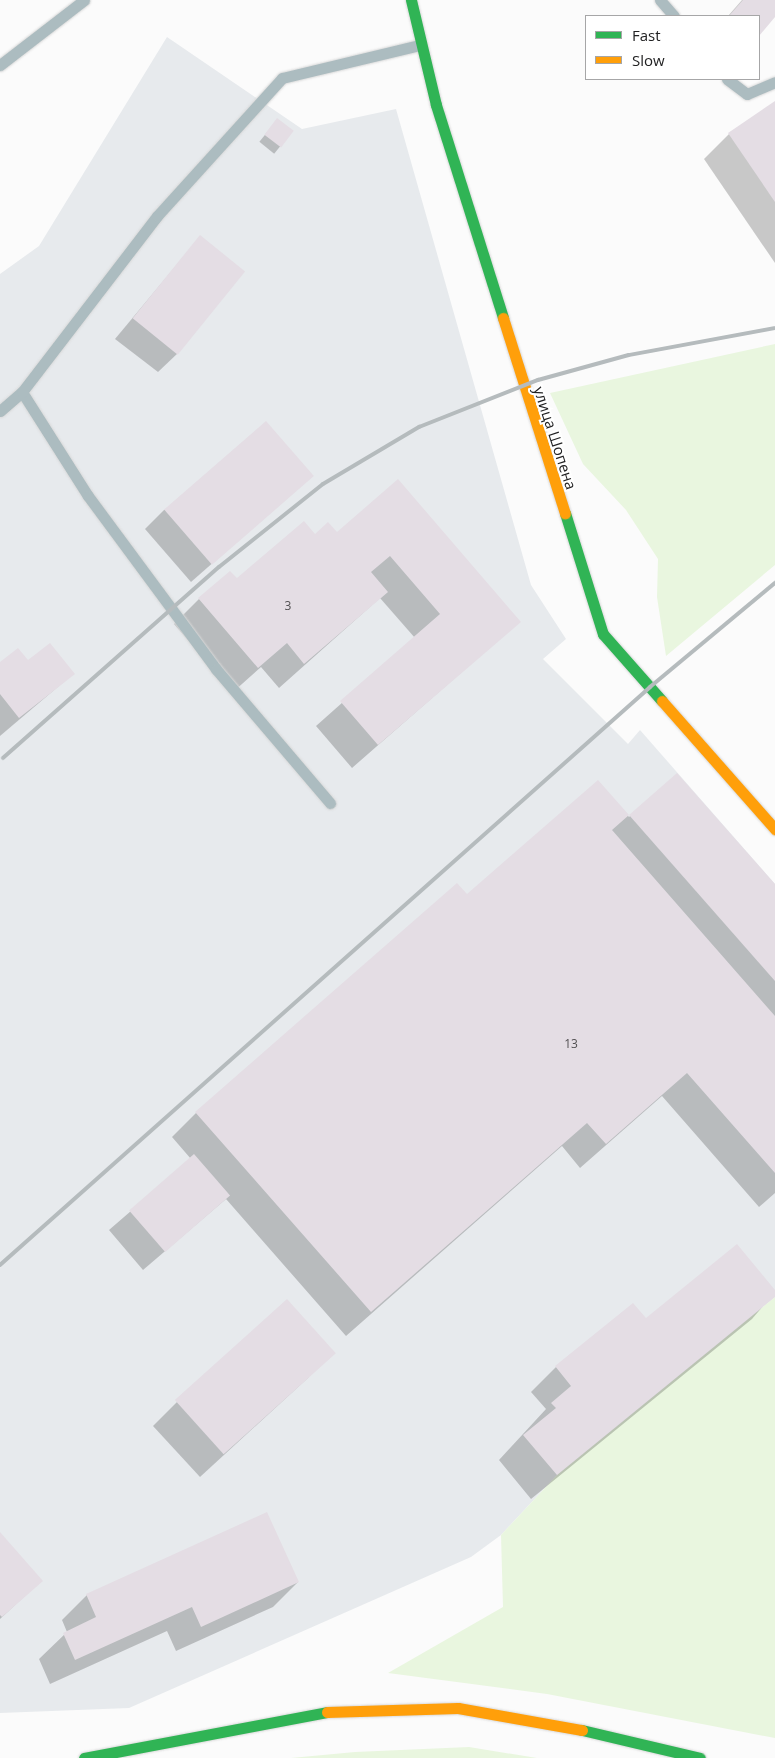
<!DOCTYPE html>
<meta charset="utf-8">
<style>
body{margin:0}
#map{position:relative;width:775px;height:1758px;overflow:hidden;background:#fbfbfb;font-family:"Open Sans",sans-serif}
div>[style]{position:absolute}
.built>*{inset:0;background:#e7eaed}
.green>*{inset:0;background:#e9f6df}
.shadow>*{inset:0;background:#0003;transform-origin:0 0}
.building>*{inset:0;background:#e4dde4;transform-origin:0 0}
.roads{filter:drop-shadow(0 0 1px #d8d8d8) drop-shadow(0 0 1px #d8d8d8)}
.lane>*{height:11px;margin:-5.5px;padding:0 5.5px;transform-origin:5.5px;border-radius:5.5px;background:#acbcc0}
.fast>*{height:11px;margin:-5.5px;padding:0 5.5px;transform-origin:5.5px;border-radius:5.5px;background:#30b455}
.slow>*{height:11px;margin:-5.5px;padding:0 5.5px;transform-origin:5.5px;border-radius:5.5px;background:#ff9f0a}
.rail>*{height:4px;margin:-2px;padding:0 2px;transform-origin:2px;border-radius:2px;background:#b5bbbd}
span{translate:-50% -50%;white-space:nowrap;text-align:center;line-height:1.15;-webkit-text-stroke:4px #fff;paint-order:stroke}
.number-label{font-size:12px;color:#525052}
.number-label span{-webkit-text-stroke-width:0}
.street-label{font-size:15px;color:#212122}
.legend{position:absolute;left:585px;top:15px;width:175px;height:65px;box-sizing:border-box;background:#fff;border:1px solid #a6a6a7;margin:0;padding:6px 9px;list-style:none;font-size:15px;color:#212122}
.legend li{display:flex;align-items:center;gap:10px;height:25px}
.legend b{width:25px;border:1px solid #a6a6a7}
</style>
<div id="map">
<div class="built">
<div style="clip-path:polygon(167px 37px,302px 129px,396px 109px,531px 585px,566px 639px,543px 659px,628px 744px,640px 730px,775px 884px,775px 1297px,557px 1475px,501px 1535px,471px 1557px,129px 1708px,0 1713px,0 274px,39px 246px)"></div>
</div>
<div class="green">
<div style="clip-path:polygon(775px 344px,775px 565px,666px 656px,657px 597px,658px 559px,626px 510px,583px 464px,550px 393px)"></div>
<div style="clip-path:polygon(775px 1297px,775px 1738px,547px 1694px,388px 1673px,503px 1607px,501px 1535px,557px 1475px)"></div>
<div style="clip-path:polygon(469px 1747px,537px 1758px,291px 1758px,355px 1752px)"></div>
</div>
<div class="shadow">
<div style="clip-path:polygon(742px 0,775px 0,775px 15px,759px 34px,759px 16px,728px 16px)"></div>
<div style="clip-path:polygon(775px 103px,775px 263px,704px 159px,729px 134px)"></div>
<div style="left:277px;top:120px;width:19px;height:28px;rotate:39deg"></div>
<div style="clip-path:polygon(200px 237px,178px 353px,158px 372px,115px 339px)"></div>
<div style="clip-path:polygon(312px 476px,191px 582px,145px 529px,164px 510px)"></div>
<div style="clip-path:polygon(398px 481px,519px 622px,352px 768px,316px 726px,415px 638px,380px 598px,279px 688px,261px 667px,233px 692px,174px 624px,199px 599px,315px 536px,337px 534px)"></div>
<div style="clip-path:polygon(28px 662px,73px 674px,0 736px,0 663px)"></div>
<div style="clip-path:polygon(677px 775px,775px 886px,775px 1193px,759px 1207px,662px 1096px,580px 1168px,562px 1146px,346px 1336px,226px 1199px,143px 1270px,109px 1230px,191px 1159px,172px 1137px,196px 1113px,467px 896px,598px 782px,629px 817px)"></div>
<div style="clip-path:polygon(775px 1292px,752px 1319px,531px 1499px,499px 1460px,546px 1409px,531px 1392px,556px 1367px,646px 1320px)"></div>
<div style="clip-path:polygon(309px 1377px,200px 1477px,153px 1426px,177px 1402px)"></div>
<div style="clip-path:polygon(266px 1514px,298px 1582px,273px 1607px,176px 1651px,167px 1631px,50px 1684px,39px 1659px,67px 1632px,62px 1620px,87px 1595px)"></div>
<div style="clip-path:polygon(0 1534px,41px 1581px,0 1619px)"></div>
</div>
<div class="building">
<div style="clip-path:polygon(743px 0,775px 0,775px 17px,759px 36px,759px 16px,729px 16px)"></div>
<div style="clip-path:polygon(775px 101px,775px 202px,728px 133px)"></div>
<div style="left:277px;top:118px;width:21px;height:21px;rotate:37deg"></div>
<div style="left:200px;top:235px;width:58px;height:107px;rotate:39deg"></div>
<div style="left:266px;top:421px;width:73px;height:135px;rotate:49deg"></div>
<div style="clip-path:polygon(398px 479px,521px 622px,378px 745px,340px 701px,440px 614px,390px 556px,371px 572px,388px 592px,304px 664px,287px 643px,258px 668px,198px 598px,230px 571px,237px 578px,304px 521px,315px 534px,328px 522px,337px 532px)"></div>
<div style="clip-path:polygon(50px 643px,75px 674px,19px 718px,0 694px,0 662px,18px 648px,28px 660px)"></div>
<div style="clip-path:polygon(677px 773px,775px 884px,775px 981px,629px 815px)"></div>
<div style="clip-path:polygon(598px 780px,629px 815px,612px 830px,775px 1016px,775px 1173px,687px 1073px,606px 1144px,587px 1123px,371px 1312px,195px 1112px,457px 883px,467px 894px)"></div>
<div style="left:194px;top:1154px;width:55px;height:86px;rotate:49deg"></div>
<div style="clip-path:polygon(737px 1244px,775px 1290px,775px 1297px,557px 1475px,523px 1435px,556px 1408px,551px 1403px,571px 1386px,555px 1366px,633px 1303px,646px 1318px)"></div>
<div style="left:287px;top:1299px;width:73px;height:151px;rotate:48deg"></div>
<div style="clip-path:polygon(267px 1512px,299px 1582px,201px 1627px,192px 1607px,75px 1660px,63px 1633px,96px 1617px,86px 1594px)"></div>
<div style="clip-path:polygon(0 1532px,43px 1581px,2px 1617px,0 1615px)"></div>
</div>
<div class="roads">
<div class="lane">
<div style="left:660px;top:0;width:21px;rotate:49deg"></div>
<div style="left:0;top:65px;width:106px;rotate:-37.7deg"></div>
<div style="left:727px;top:79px;width:25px;rotate:37deg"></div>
<div style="left:747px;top:94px;width:30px;rotate:-23deg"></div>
<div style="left:22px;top:392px;width:123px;rotate:57.6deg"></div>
<div style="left:88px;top:496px;width:215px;rotate:53.5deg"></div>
<div style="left:216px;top:669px;width:176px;rotate:49.6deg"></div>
<div style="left:0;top:411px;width:29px;rotate:-41deg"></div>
<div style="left:22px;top:392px;width:222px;rotate:-52.5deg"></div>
<div style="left:157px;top:216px;width:186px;rotate:-47.8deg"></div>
<div style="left:282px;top:78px;width:141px;rotate:-13.5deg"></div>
</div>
<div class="fast">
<div style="left:411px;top:0;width:108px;rotate:76.6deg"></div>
<div style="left:436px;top:105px;width:223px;rotate:72.5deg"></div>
<div style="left:565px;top:513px;width:127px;rotate:72.6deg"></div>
<div style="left:603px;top:634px;width:89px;rotate:48.6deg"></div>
<div style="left:582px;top:1730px;width:121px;rotate:13.3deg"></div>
<div style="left:84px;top:1758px;width:247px;rotate:-10.7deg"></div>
</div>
<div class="slow">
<div style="left:503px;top:318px;width:205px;rotate:72.4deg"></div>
<div style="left:662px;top:701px;width:171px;rotate:48.6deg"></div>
<div style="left:327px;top:1712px;width:131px;rotate:-1.7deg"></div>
<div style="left:458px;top:1708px;width:126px;rotate:10.1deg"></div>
</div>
</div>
<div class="rail">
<div style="left:3px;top:758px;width:288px;rotate:-41.5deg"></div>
<div style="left:219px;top:567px;width:133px;rotate:-38.6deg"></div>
<div style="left:323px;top:484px;width:112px;rotate:-30.7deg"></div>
<div style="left:419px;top:427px;width:128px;rotate:-21.6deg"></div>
<div style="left:538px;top:380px;width:94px;rotate:-15.4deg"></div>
<div style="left:629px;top:355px;width:148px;rotate:-10.5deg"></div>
<div style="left:0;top:1265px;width:870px;rotate:-41.64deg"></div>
<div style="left:650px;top:687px;width:163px;rotate:-39.8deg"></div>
</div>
<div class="number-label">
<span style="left:288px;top:606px">3</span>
<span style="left:571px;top:1044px">13</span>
</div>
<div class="street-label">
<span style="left:555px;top:438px;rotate:72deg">улица Шопена</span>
</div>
<ul class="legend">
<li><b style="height:6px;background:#30b455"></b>Fast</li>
<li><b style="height:6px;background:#ff9f0a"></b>Slow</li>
</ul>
</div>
